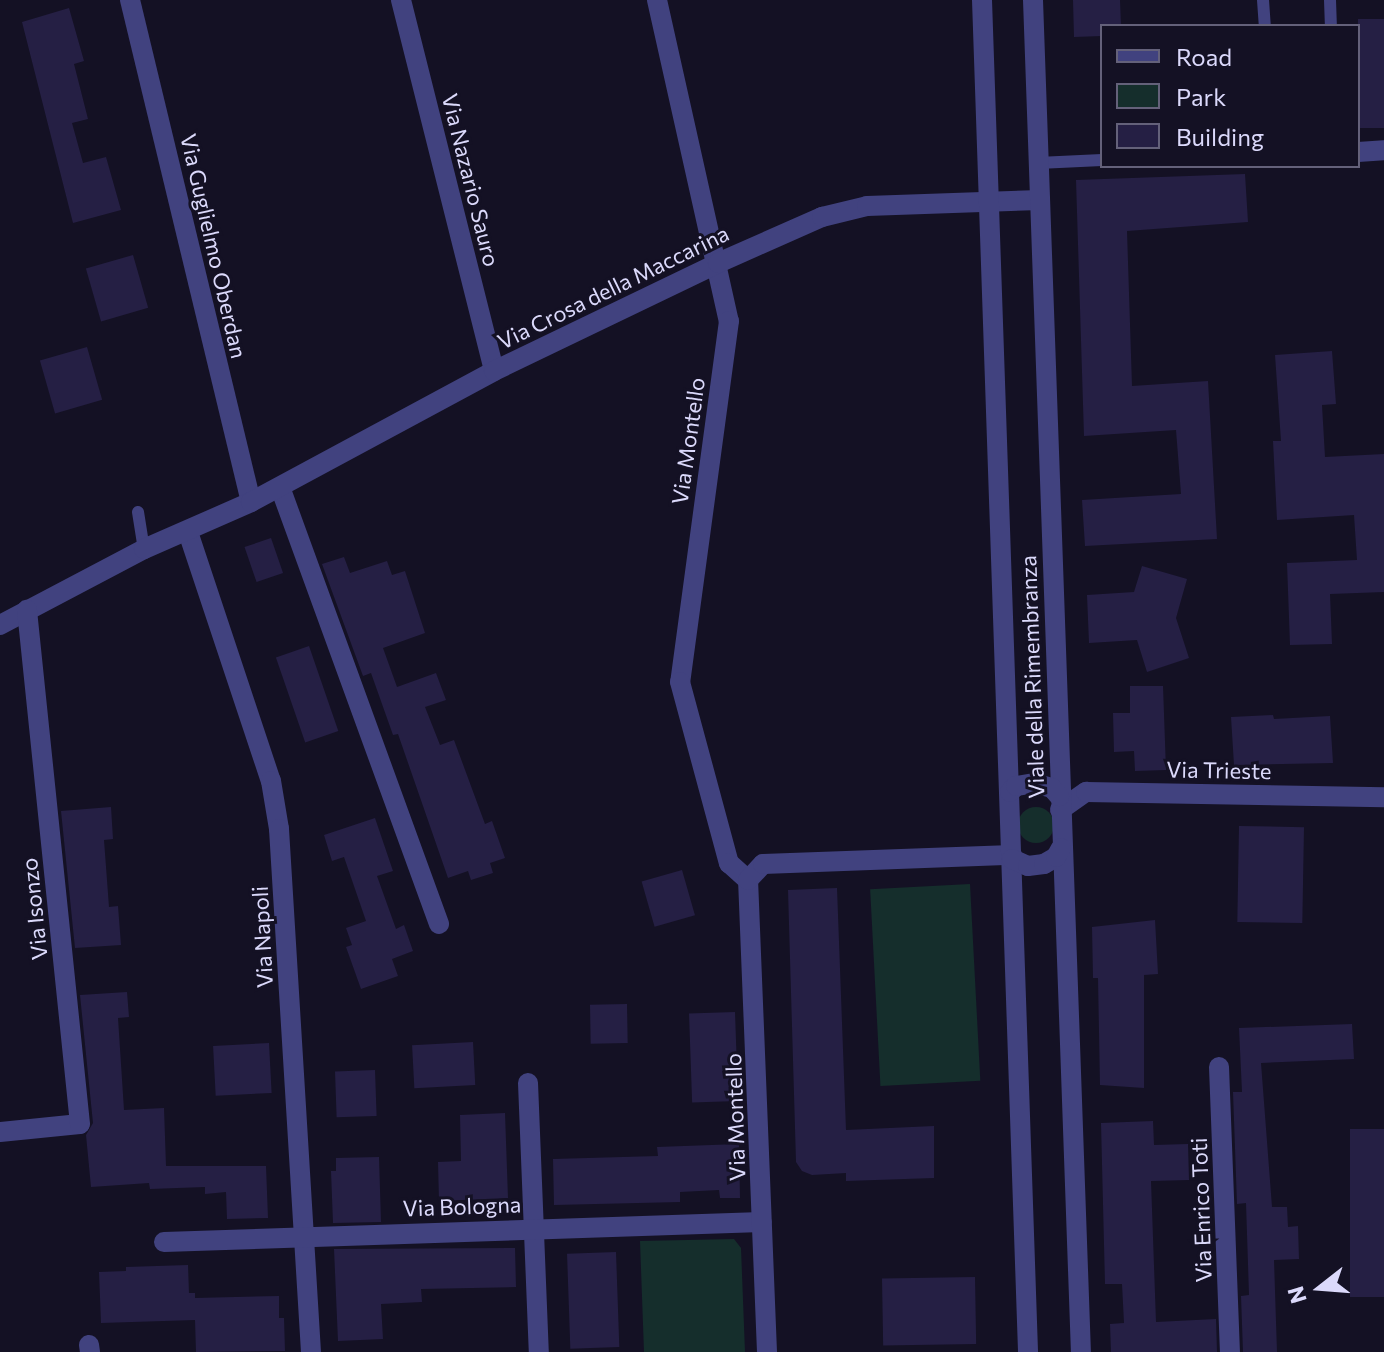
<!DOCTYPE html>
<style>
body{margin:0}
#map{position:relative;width:1384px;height:1352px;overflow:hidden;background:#141124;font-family:Commissioner,sans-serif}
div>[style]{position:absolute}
.green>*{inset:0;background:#152e2c;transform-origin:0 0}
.round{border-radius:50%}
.building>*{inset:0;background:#251f44;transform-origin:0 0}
.service>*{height:12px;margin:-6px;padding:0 6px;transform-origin:6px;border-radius:6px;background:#41427f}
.minor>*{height:20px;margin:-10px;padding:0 10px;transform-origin:10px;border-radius:10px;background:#41427f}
.tertiary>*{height:20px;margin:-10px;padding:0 10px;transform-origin:10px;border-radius:10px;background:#41427f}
span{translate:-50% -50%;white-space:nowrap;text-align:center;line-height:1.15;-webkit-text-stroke:6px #141124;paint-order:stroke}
.street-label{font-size:22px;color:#dbd9fb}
.legend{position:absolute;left:1100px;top:24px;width:260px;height:144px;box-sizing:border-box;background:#141124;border:2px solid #64617a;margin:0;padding:10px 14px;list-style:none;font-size:24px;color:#dbd9fb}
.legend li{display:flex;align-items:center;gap:16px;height:40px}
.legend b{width:40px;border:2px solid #64617a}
.north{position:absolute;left:1280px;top:1248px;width:80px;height:80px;-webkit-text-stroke:6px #141124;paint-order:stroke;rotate:253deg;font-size:22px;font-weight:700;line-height:32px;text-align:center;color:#dbd9fb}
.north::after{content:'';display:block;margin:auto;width:28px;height:36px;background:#dbd9fb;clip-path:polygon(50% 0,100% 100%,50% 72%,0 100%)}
</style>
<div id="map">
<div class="green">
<div class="round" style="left:1018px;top:807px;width:36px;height:36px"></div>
<div style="left:970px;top:884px;width:197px;height:100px;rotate:87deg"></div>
<div style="clip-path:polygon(734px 1239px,741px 1248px,745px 1352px,644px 1352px,640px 1241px)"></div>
</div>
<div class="building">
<div style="clip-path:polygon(1073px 0,1120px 0,1121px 26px,1102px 26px,1102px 36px,1074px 37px)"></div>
<div style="clip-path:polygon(69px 8px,84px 61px,74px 64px,88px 119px,72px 123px,83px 163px,106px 157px,121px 210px,73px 223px,22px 22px)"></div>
<div style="left:1384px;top:19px;width:109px;height:26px;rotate:90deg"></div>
<div style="clip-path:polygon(1245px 174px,1248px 222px,1127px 231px,1132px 386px,1208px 381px,1217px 539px,1085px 546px,1082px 500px,1181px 494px,1176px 430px,1084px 436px,1076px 180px)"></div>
<div style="left:133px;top:255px;width:55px;height:49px;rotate:74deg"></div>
<div style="left:87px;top:347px;width:55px;height:49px;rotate:74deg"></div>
<div style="clip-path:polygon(1332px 351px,1336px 404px,1322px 405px,1325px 457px,1384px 454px,1384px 592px,1330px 594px,1332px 644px,1290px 645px,1287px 563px,1357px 560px,1354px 515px,1277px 520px,1273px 441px,1281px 441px,1275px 355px)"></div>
<div style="left:271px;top:538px;width:37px;height:28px;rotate:71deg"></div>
<div style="clip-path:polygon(344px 557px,350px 573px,387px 561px,392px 575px,405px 571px,425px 633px,383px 648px,397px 687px,436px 673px,446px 700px,425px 707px,440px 745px,454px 740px,485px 824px,492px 821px,505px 858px,490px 863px,493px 873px,471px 880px,468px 871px,448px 878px,398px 734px,393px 735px,371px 673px,363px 676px,322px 564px)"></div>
<div style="clip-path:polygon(1142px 566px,1187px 579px,1176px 618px,1189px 658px,1147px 672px,1137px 640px,1089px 643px,1087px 595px,1134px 592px)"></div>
<div style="left:309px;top:646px;width:90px;height:35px;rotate:71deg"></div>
<div style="clip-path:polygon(1130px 686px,1163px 686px,1166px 770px,1135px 771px,1134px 751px,1114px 752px,1113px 713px,1130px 713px)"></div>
<div style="clip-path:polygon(1273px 715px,1274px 719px,1330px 716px,1333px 763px,1234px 765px,1231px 717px)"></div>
<div style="clip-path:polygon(111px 807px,113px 839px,104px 840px,109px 907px,118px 906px,121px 945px,75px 948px,61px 811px)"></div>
<div style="clip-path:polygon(375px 818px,393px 871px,377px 876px,396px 929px,404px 925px,413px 951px,392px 959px,398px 976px,361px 989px,346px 947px,352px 945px,346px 928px,366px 921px,344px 857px,332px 861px,324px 835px)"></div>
<div style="left:1239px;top:826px;width:65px;height:96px;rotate:1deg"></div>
<div style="left:682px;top:870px;width:47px;height:42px;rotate:74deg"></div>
<div style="clip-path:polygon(837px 888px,846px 1130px,934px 1126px,934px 1178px,846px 1181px,846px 1173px,812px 1175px,802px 1171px,796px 1162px,788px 890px)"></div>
<div style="clip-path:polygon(1155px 920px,1158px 974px,1144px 975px,1144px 1088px,1100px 1085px,1098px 978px,1093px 978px,1092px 927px)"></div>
<div style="clip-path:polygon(127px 992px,129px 1017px,118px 1018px,124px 1110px,164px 1108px,166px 1166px,266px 1166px,268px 1218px,227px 1219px,226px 1192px,205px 1194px,205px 1187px,150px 1189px,149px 1183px,91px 1187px,86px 1135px,93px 1123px,80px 995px)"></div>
<div style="left:627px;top:1004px;width:39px;height:37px;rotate:89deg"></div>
<div style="left:735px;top:1012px;width:89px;height:46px;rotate:88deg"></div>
<div style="clip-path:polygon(1352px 1024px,1354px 1059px,1261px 1063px,1272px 1207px,1287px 1207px,1288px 1227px,1298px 1226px,1299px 1259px,1274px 1260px,1277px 1352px,1243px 1352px,1241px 1296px,1249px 1295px,1246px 1203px,1237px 1204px,1233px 1092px,1242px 1092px,1239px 1028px)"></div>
<div style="left:473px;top:1042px;width:43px;height:61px;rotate:87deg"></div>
<div style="left:269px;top:1043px;width:50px;height:56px;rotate:87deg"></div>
<div style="left:375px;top:1070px;width:46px;height:40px;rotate:88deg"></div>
<div style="clip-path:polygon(505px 1113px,508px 1198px,439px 1201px,438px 1162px,461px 1161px,460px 1115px)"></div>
<div style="clip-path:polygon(1153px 1121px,1154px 1145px,1188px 1144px,1189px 1180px,1151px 1181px,1156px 1322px,1216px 1319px,1217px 1352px,1111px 1352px,1110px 1324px,1124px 1323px,1122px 1284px,1105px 1284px,1101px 1123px)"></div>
<div style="left:1384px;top:1129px;width:168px;height:34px;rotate:90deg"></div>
<div style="clip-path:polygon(739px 1144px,740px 1198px,720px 1198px,719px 1190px,680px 1192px,680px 1202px,554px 1205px,553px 1159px,658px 1156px,657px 1147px)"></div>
<div style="clip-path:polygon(379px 1157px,381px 1222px,333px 1223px,331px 1171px,336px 1171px,336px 1158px)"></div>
<div style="clip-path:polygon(515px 1248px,516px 1287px,421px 1289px,422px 1302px,381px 1304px,383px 1339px,338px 1341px,334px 1249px)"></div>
<div style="left:616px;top:1252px;width:95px;height:49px;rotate:88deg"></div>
<div style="clip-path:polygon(188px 1265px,189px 1293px,195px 1293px,195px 1298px,279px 1296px,279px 1318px,284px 1318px,285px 1351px,196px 1352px,195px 1320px,101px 1323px,99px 1272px,126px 1271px,126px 1267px)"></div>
<div style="left:975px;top:1277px;width:67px;height:93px;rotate:89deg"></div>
</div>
<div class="service">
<div style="left:1263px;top:0;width:26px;rotate:86deg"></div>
<div style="left:1330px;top:0;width:26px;rotate:88deg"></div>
<div style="left:1038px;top:163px;width:64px;rotate:-2.7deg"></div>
<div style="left:138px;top:512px;width:37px;rotate:81deg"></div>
</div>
<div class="minor">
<div style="left:130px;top:0;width:516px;rotate:76.45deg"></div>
<div style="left:401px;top:0;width:382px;rotate:75.9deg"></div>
<div style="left:657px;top:0;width:329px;rotate:77.4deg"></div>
<div style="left:729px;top:321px;width:364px;rotate:97.7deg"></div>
<div style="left:680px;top:682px;width:188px;rotate:74.9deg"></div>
<div style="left:729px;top:863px;width:25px;rotate:42deg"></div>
<div style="left:1358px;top:152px;width:26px;rotate:-4deg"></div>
<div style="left:280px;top:487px;width:465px;rotate:70deg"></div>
<div style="left:188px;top:532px;width:262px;rotate:71.6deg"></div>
<div style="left:271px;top:781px;width:49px;rotate:80.5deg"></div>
<div style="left:279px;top:829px;width:524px;rotate:86.5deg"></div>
<div style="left:0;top:625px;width:163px;rotate:-27.8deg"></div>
<div style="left:144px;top:549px;width:117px;rotate:-23.7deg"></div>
<div style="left:251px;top:502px;width:276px;rotate:-28.3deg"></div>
<div style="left:494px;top:371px;width:249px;rotate:-25.7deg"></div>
<div style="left:718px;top:263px;width:114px;rotate:-23.9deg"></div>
<div style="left:822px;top:217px;width:46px;rotate:-13.7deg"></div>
<div style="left:867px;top:206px;width:173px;rotate:-2deg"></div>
<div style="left:1060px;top:810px;width:32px;rotate:-35deg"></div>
<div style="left:1086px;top:792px;width:298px;rotate:1deg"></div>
<div style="left:1219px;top:1067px;width:285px;rotate:87.8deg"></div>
<div style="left:528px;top:1083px;width:269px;rotate:87.7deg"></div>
<div style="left:0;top:1132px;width:80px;rotate:-5.7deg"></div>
<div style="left:80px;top:1124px;width:517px;rotate:-95.89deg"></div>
<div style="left:164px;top:1242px;width:598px;rotate:-1.92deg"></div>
<div style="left:89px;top:1345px;width:7px;rotate:82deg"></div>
<div style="left:767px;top:1352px;width:472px;rotate:-92.3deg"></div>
<div style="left:748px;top:880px;width:22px;rotate:-47deg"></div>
<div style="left:763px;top:864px;width:249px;rotate:-2.1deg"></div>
</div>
<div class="tertiary">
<div style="left:982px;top:0;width:1353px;rotate:88.05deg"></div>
<div style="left:1033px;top:0;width:1353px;rotate:87.97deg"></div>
<div style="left:1010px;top:792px;width:8px;rotate:-45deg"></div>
<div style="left:1016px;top:786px;width:18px;rotate:-9deg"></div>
<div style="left:1034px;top:783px;width:19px;rotate:16deg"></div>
<div style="left:1052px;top:788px;width:11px;rotate:49deg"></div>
<div style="left:1012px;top:859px;width:17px;rotate:24deg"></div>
<div style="left:1028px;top:866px;width:16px;rotate:-7deg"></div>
<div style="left:1044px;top:864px;width:14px;rotate:-30deg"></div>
<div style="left:1056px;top:857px;width:10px;rotate:-61deg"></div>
</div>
<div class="street-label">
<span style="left:471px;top:180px;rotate:76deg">Via Nazario Sauro</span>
<span style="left:214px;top:246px;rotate:77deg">Via Guglielmo Oberdan</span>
<span style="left:613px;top:287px;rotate:-26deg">Via Crosa della Maccarina</span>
<span style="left:688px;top:441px;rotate:-82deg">Via Montello</span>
<span style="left:1032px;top:677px;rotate:-92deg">Viale della Rimembranza</span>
<span style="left:1219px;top:770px;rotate:1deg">Via Trieste</span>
<span style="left:34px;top:909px;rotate:-96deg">Via Isonzo</span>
<span style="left:262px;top:937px;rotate:-93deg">Via Napoli</span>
<span style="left:735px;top:1117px;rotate:-92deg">Via Montello</span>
<span style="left:462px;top:1206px;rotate:-2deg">Via Bologna</span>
<span style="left:1201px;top:1210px;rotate:-92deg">Via Enrico Toti</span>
</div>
<ul class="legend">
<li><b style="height:10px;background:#41427f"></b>Road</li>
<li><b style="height:22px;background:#152e2c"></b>Park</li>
<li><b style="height:22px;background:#251f44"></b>Building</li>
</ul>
<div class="north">N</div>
</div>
